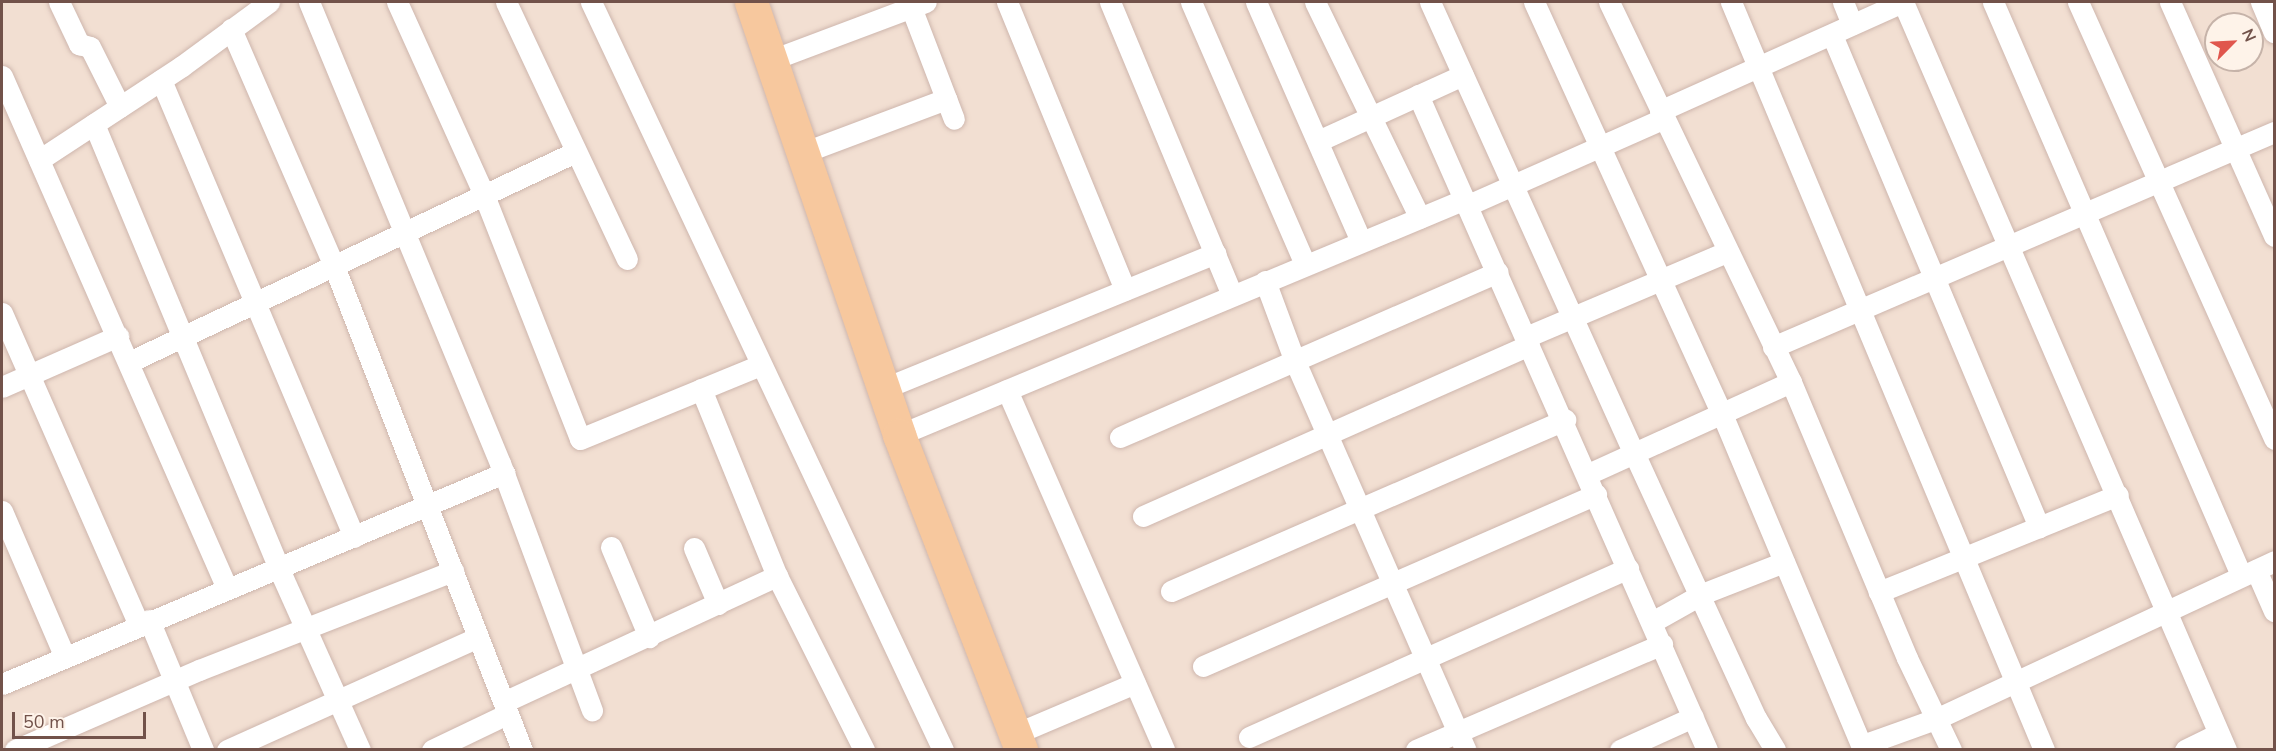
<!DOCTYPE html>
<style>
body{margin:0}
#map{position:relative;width:2276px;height:751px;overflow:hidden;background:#fbeee3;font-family:"Nunito Sans",sans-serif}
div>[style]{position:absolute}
.residential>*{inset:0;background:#f2dfd2}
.roads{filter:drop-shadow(0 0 2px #ceb6ad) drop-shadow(0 0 2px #ceb6ad)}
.minor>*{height:21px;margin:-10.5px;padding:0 10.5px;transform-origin:10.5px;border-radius:10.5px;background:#fff}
.primary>*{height:33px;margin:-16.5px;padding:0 16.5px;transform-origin:16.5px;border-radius:16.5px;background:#f7c89e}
span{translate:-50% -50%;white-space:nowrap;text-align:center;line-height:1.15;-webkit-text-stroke:6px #fef3e9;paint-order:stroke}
.frame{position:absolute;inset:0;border:3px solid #72524a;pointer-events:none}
.north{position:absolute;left:2204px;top:12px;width:60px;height:60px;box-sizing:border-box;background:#fef3e9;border:2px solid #c6b3a9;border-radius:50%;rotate:66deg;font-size:16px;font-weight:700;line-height:24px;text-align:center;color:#72524a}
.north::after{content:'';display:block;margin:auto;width:21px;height:27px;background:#e0564d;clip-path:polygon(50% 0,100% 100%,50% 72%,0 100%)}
.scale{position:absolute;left:12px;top:712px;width:134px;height:27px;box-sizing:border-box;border:3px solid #72524a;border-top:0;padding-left:8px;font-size:18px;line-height:21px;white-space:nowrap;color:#72524a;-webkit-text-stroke:4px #fef3e9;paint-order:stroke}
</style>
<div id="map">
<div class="residential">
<div style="clip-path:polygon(evenodd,2px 2px,2274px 2px,2274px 749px,2px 749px,2px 2px,2216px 24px,2252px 24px,2252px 60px,2216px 60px,2216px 24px)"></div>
</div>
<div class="roads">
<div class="minor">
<div style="left:59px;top:2px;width:47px;rotate:64.5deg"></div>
<div style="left:79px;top:44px;width:11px;rotate:15deg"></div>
<div style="left:90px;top:47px;width:67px;rotate:63.4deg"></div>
<div style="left:309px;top:2px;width:499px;rotate:67.5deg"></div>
<div style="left:500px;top:463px;width:264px;rotate:69.6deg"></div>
<div style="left:397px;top:2px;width:212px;rotate:65.7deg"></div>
<div style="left:484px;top:195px;width:262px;rotate:68.5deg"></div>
<div style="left:580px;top:439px;width:195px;rotate:-22.3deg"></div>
<div style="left:506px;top:2px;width:284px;rotate:64.8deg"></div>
<div style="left:591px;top:2px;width:827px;rotate:64.8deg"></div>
<div style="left:909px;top:2px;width:125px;rotate:69deg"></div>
<div style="left:1007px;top:2px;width:311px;rotate:67.7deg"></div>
<div style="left:1110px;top:2px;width:317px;rotate:67.4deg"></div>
<div style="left:1191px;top:2px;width:286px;rotate:66.5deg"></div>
<div style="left:1256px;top:2px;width:261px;rotate:66.3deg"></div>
<div style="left:1315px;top:2px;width:240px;rotate:64.1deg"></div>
<div style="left:1430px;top:2px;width:495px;rotate:65.7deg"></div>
<div style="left:1634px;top:453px;width:292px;rotate:65.3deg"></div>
<div style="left:1756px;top:718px;width:37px;rotate:59deg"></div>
<div style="left:1534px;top:2px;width:453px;rotate:65.5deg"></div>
<div style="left:1722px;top:414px;width:364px;rotate:67.2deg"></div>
<div style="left:1609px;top:2px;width:421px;rotate:64.4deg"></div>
<div style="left:1791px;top:382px;width:299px;rotate:67.2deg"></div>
<div style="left:1907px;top:658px;width:102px;rotate:64.4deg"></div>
<div style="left:1731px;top:2px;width:811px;rotate:67.29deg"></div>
<div style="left:1843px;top:2px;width:24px;rotate:68deg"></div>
<div style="left:1903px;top:2px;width:815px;rotate:66.64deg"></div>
<div style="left:1993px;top:2px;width:624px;rotate:66.6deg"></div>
<div style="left:2078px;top:2px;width:479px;rotate:65.8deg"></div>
<div style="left:2170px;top:2px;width:256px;rotate:66deg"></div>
<div style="left:2261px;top:2px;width:33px;rotate:67deg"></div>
<div style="left:231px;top:29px;width:258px;rotate:66.5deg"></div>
<div style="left:334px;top:266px;width:519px;rotate:68.77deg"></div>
<div style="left:1832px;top:35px;width:534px;rotate:67.18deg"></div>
<div style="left:2039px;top:527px;width:173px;rotate:157.9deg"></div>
<div style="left:774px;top:59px;width:162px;rotate:-20.6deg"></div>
<div style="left:2px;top:76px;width:557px;rotate:66.29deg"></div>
<div style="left:161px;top:80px;width:496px;rotate:67.1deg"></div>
<div style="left:1418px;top:95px;width:716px;rotate:66.19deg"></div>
<div style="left:1660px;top:111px;width:266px;rotate:-24.2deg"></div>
<div style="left:94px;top:124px;width:482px;rotate:67.4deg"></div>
<div style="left:279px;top:569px;width:198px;rotate:65.9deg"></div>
<div style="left:1318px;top:141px;width:159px;rotate:-24.5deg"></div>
<div style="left:805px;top:152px;width:151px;rotate:-20.6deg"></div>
<div style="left:39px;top:160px;width:171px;rotate:-33.3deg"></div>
<div style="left:182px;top:66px;width:108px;rotate:-36.3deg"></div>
<div style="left:1468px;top:205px;width:214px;rotate:-23.9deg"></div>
<div style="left:1265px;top:281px;width:83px;rotate:69.6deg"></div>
<div style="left:1294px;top:359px;width:427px;rotate:66.3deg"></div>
<div style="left:2px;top:313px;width:341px;rotate:66.3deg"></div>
<div style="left:1526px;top:337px;width:217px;rotate:-23deg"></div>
<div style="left:1773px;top:347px;width:545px;rotate:-23.23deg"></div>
<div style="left:129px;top:362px;width:494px;rotate:-25.2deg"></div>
<div style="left:2px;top:387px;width:127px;rotate:-23.7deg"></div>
<div style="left:885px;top:388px;width:357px;rotate:-22.2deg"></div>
<div style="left:701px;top:389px;width:202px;rotate:67.9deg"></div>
<div style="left:777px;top:576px;width:195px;rotate:63.4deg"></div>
<div style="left:1007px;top:390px;width:393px;rotate:66.4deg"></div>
<div style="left:899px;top:435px;width:613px;rotate:-22.63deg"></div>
<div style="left:1120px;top:437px;width:412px;rotate:-23.6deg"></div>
<div style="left:1588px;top:474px;width:223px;rotate:-24.4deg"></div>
<div style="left:2px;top:511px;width:159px;rotate:66.7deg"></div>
<div style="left:1143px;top:516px;width:422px;rotate:-23.9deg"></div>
<div style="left:2039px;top:527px;width:85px;rotate:-22.1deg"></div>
<div style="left:611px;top:547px;width:98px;rotate:67.1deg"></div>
<div style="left:694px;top:548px;width:61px;rotate:66.8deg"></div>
<div style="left:2256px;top:570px;width:45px;rotate:66.3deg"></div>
<div style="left:1171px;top:591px;width:430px;rotate:-23.5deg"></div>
<div style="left:149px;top:620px;width:141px;rotate:67.4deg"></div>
<div style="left:1652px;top:622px;width:57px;rotate:-29.2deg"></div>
<div style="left:1702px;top:594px;width:88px;rotate:-21.3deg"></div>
<div style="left:1203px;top:666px;width:429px;rotate:-23.6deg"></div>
<div style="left:2px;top:684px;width:545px;rotate:-22.8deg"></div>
<div style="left:504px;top:702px;width:301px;rotate:-24.8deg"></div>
<div style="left:1015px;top:734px;width:130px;rotate:-23deg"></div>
<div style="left:1249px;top:737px;width:415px;rotate:-24deg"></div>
<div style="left:1863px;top:745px;width:80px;rotate:-19.8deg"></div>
<div style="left:1938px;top:718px;width:371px;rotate:-25deg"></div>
<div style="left:15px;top:750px;width:201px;rotate:-23.5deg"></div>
<div style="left:199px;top:670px;width:273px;rotate:-21.3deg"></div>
<div style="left:227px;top:750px;width:275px;rotate:-24.2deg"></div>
<div style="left:432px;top:750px;width:83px;rotate:-25.6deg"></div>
<div style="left:1416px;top:750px;width:268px;rotate:-23.3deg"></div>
<div style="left:1620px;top:750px;width:80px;rotate:-24.3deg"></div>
<div style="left:2185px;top:750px;width:37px;rotate:-26deg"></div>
</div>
<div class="primary">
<div style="left:751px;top:2px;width:458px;rotate:71.1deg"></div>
<div style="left:899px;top:435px;width:338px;rotate:68.8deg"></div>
</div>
</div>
<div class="frame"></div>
<div class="north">N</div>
<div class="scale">50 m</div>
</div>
